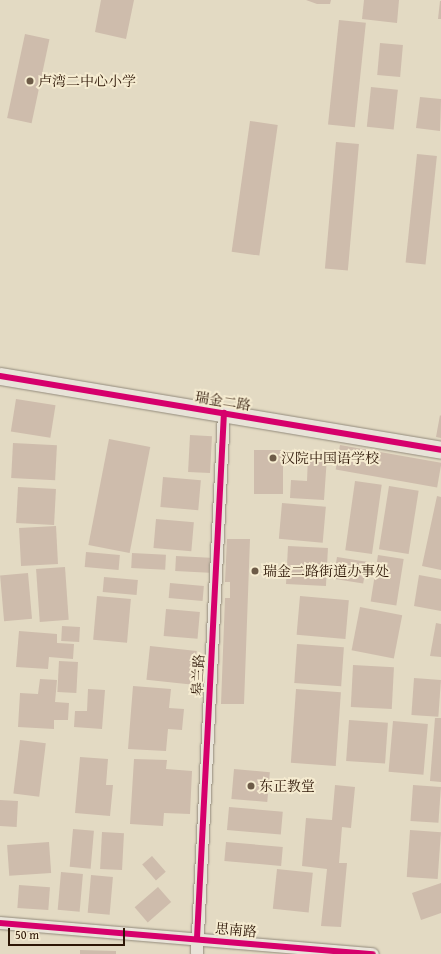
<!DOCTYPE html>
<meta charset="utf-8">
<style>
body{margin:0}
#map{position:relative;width:441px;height:954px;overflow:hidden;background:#e3dac3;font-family:"Gentium Book Plus","Noto Serif SC",serif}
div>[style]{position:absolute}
.building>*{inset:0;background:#cebcac;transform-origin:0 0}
.roads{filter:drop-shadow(0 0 1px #928a7b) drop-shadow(0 0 1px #928a7b)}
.minor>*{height:12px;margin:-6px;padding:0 6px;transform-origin:6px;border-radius:6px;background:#e8e3d8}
.secondary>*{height:17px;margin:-8.5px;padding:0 8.5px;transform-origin:8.5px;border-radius:8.5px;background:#e8e3d8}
.cycleway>*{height:6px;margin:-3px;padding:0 3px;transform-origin:3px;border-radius:3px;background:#d6006c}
.dots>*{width:11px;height:11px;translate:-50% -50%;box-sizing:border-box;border:2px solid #f5ebd0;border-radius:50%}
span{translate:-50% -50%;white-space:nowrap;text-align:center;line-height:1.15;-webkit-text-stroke:4px #f5ebd0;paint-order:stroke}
.poi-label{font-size:14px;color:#2d1606}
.left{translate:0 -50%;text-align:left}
.street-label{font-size:14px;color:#2d1606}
.scale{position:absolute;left:8px;top:928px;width:117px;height:18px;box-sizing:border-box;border:2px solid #2d1606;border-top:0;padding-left:5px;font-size:12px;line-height:14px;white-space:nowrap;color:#2d1606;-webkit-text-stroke:3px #f5ebd0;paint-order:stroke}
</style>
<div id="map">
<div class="building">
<div style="clip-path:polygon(101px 0,134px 0,126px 39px,95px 32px)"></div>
<div style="clip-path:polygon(306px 0,331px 0,330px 4px,317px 4px)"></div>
<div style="clip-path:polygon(364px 0,399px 0,397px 23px,362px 19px)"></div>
<div style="clip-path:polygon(440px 1px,441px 1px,441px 19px,438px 19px)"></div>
<div style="left:339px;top:20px;width:27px;height:105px;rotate:6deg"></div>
<div style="left:25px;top:34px;width:25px;height:86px;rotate:12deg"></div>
<div style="left:380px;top:43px;width:23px;height:32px;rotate:5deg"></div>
<div style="left:371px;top:87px;width:27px;height:40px;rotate:6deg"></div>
<div style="clip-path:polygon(420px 97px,441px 99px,440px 131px,416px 128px)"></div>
<div style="left:250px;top:121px;width:28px;height:132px;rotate:8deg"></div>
<div style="left:336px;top:142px;width:23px;height:127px;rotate:5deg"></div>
<div style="left:417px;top:154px;width:20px;height:109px;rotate:6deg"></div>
<div style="left:16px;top:399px;width:40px;height:33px;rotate:9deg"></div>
<div style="clip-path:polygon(440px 415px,441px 416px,441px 438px,436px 437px)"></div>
<div style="left:190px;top:435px;width:22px;height:37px;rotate:3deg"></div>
<div style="left:109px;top:439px;width:42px;height:108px;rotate:11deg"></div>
<div style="left:13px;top:443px;width:44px;height:35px;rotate:3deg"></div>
<div style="left:340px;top:445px;width:103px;height:25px;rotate:10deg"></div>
<div style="left:254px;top:450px;width:29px;height:44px"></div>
<div style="clip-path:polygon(308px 456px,327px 457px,324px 500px,290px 498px,291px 480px,307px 481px)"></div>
<div style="left:163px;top:477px;width:38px;height:30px;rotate:5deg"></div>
<div style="left:355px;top:481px;width:27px;height:70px;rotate:8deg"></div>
<div style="left:389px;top:486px;width:30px;height:64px;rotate:9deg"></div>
<div style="left:18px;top:487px;width:38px;height:36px;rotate:3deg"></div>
<div style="clip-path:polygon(437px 496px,441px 497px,441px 570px,422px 566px)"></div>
<div style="left:282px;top:503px;width:44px;height:36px;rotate:5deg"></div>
<div style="left:156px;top:519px;width:38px;height:29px;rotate:5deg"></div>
<div style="left:56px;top:526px;width:38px;height:37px;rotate:87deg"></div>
<div style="clip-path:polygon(227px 539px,250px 539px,244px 704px,221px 704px,225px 598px,230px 598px,230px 582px,225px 582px)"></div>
<div style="left:288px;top:546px;width:40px;height:38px;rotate:3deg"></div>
<div style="left:86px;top:552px;width:34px;height:15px;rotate:5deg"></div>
<div style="left:132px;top:553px;width:34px;height:15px;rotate:3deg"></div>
<div style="left:378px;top:555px;width:26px;height:47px;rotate:9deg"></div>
<div style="left:176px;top:556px;width:34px;height:15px;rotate:3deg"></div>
<div style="left:337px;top:557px;width:30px;height:22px;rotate:9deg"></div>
<div style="left:65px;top:567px;width:53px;height:29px;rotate:86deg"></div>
<div style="left:28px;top:573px;width:46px;height:28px;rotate:85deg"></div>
<div style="clip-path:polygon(419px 575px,441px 579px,441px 611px,414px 606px)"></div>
<div style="left:104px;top:577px;width:34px;height:15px;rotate:5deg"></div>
<div style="left:170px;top:583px;width:34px;height:15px;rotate:5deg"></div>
<div style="left:97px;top:596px;width:34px;height:44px;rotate:5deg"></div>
<div style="left:300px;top:596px;width:49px;height:39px;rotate:5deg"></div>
<div style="left:360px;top:607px;width:43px;height:44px;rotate:11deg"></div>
<div style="left:166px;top:609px;width:34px;height:27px;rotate:5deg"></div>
<div style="clip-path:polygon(436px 623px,441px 624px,441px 657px,430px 656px)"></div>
<div style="left:62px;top:626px;width:18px;height:15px;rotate:3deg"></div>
<div style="clip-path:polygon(19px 631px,57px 634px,57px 643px,74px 644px,73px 659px,49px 657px,48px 669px,16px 667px)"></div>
<div style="left:297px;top:644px;width:47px;height:39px;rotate:4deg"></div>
<div style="left:150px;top:646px;width:47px;height:34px;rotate:6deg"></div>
<div style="left:59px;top:661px;width:19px;height:31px;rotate:3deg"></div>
<div style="left:353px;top:665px;width:41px;height:42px;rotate:3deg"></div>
<div style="left:414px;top:678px;width:27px;height:37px;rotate:4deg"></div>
<div style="clip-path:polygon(40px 679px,57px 680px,55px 702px,69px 703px,68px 720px,54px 720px,54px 729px,18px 727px,20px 693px,38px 694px)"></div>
<div style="clip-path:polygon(133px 686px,171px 689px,169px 708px,184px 709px,182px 730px,168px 729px,166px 751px,128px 749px)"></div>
<div style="clip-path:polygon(88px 689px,105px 690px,102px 729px,74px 727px,75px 711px,87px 711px)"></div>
<div style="left:296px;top:689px;width:45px;height:74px;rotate:4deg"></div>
<div style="clip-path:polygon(435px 718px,441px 718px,441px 782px,430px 781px)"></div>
<div style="left:349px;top:720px;width:39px;height:41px;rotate:4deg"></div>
<div style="left:393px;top:721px;width:35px;height:51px;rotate:5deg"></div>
<div style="left:20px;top:740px;width:26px;height:54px;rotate:7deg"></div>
<div style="clip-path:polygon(80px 757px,108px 759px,106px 785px,113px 785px,110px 816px,75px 813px)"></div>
<div style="clip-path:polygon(134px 759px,167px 760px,166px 769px,192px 771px,190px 814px,164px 813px,163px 826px,130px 824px)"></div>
<div style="left:234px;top:769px;width:36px;height:30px;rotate:5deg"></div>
<div style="clip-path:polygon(335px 785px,355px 787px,351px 828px,342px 827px,339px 863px,347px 863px,341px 927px,321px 926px,327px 869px,302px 866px,306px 818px,332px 820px)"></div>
<div style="left:413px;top:785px;width:28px;height:36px;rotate:4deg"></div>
<div style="left:0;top:800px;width:18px;height:26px;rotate:3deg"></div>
<div style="left:229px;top:807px;width:54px;height:23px;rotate:5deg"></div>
<div style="left:73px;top:829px;width:21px;height:38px;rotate:5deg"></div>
<div style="left:410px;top:830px;width:31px;height:47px;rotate:4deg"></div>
<div style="left:102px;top:832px;width:22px;height:37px;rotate:3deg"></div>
<div style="left:49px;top:842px;width:31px;height:42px;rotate:86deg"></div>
<div style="left:226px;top:842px;width:57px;height:19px;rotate:5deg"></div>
<div style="left:152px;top:856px;width:21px;height:13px;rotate:49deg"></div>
<div style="left:277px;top:869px;width:36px;height:40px;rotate:6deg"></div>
<div style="left:61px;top:872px;width:22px;height:38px;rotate:5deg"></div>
<div style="left:91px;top:875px;width:22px;height:38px;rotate:5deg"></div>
<div style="clip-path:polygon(441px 883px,441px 913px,421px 920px,412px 893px)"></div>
<div style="left:19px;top:885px;width:31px;height:23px;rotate:4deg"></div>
<div style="left:158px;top:887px;width:20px;height:31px;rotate:49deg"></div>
<div style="clip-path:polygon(80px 950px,116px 951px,116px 954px,80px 954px)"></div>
</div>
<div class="roads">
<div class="minor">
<div style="left:0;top:923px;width:374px;rotate:4.8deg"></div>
<div style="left:197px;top:954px;width:542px;rotate:-87.14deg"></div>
</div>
<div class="secondary">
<div style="left:0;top:376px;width:447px;rotate:9.5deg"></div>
</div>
</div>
<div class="cycleway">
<div style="left:0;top:376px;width:447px;rotate:9.5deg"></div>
<div style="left:0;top:923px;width:374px;rotate:4.8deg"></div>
<div style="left:197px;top:938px;width:526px;rotate:-87.06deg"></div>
</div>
<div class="dots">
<div style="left:30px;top:81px;background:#6d5b48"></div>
<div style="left:273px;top:458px;background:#6d5b48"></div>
<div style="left:255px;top:571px;background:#6d5b48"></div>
<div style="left:251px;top:786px;background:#6d5b48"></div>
</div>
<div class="poi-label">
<span class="left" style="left:38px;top:81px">卢湾二中心小学</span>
<span class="left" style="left:281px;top:458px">汉院中国语学校</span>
<span class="left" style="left:263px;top:571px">瑞金二路街道办事处</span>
<span class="left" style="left:259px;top:786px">东正教堂</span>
</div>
<div class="street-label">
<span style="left:223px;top:401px;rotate:9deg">瑞金二路</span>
<span style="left:198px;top:675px;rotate:-87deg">皋兰路</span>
<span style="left:236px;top:930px;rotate:5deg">思南路</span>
</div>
<div class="scale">50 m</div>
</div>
